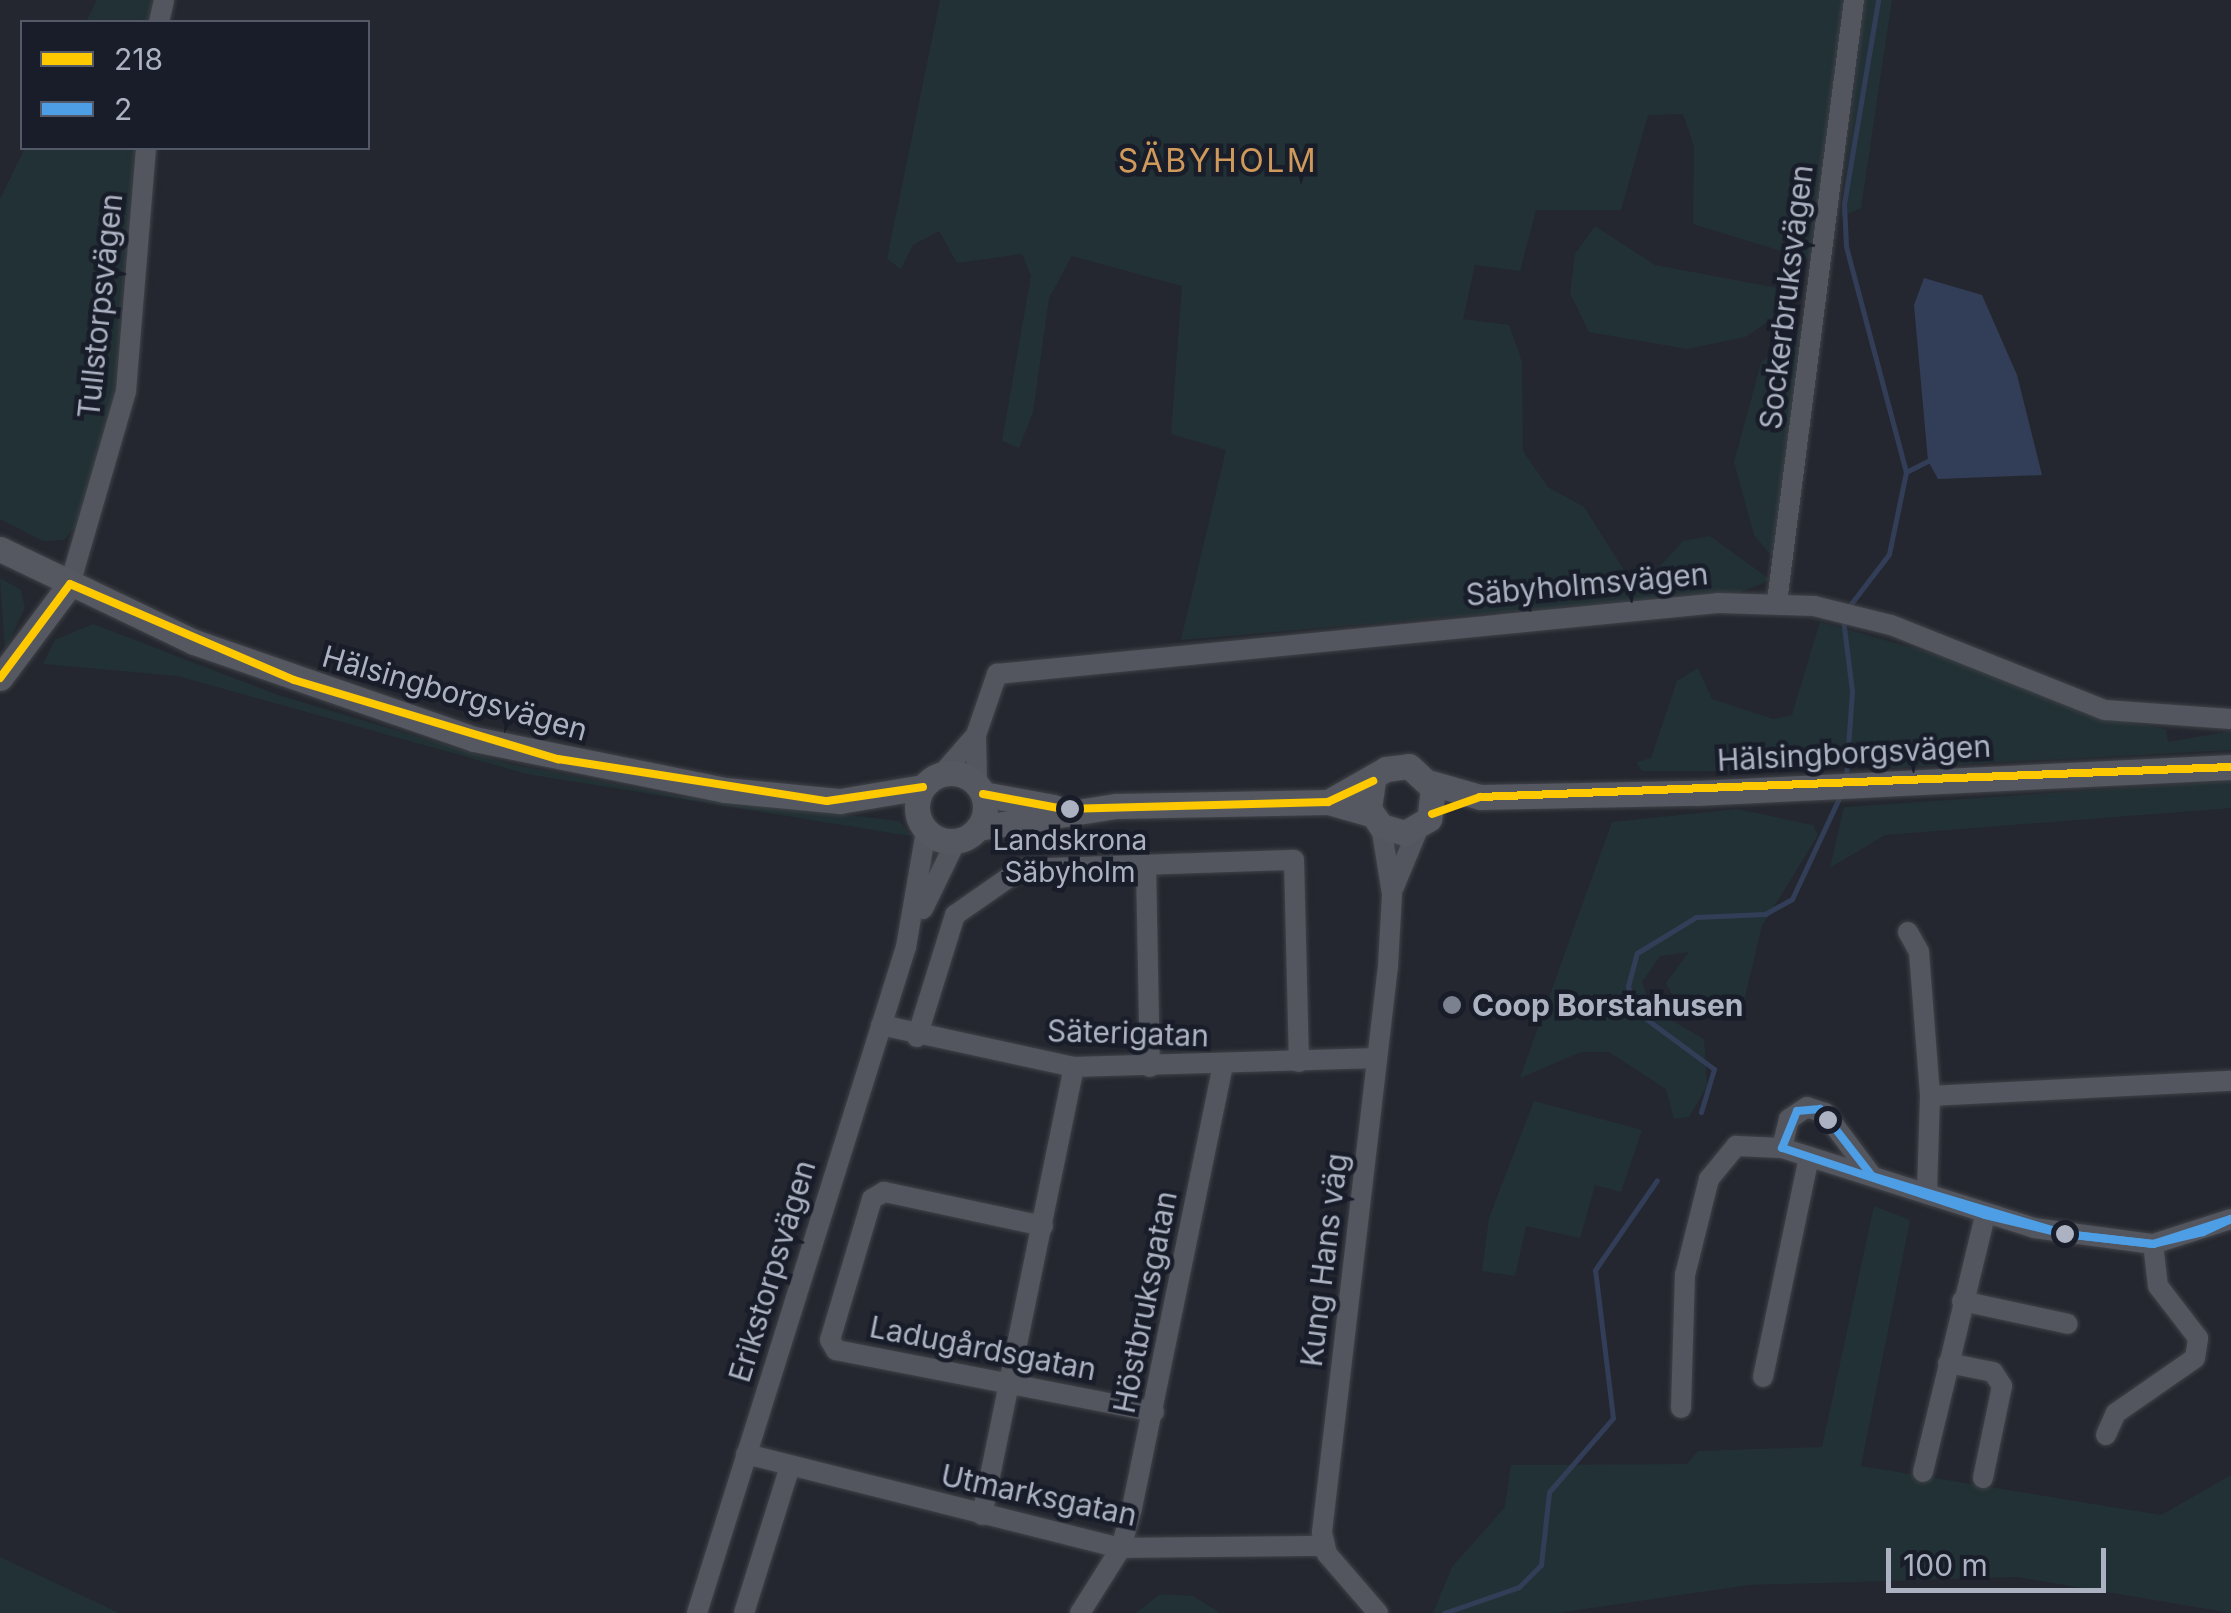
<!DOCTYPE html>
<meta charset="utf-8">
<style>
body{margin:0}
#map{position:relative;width:2231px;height:1613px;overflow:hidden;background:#24272f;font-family:Inter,sans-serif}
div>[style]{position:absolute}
.green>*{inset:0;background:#223135}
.water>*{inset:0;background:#323e57}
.stream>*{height:5px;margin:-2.5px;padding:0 2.5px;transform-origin:2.5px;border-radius:2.5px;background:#323e57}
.roads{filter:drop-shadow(0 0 2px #404248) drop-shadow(0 0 2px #404248)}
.minor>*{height:20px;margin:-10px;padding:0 10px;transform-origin:10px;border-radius:10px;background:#53565e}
.major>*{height:25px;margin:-12.5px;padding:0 12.5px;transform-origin:12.5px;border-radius:12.5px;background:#555860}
.major>.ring{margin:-12.5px;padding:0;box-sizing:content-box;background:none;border:25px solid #555860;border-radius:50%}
.bus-1>*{height:8px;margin:-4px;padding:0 4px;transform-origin:4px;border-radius:4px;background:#fec900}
.bus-2>*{height:8px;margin:-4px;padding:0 4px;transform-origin:4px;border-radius:4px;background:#4d9ee5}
.dots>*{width:28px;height:28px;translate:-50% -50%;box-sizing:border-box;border:5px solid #181d29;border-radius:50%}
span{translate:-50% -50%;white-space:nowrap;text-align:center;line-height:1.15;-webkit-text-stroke:9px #181d29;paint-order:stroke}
.bus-label{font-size:28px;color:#acb2c2}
.street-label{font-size:30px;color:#acb2c2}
.poi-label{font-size:30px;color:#acb2c2;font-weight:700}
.left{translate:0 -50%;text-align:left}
.neighbourhood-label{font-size:32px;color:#ce995b;letter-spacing:2.5px}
.legend{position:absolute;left:20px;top:20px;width:350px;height:130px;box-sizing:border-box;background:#181d29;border:2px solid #535966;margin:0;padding:12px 18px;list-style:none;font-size:30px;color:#acb2c2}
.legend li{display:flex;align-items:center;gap:20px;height:50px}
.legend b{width:50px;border:2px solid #535966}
.scale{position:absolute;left:1886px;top:1548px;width:220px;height:45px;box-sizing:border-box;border:5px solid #acb2c2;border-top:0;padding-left:12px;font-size:30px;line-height:35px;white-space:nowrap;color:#acb2c2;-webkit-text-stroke:8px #181d29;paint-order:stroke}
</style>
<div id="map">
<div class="green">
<div style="clip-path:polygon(97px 0,154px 0,150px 22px,86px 22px)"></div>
<div style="clip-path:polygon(940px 0,1845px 0,1813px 261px,1693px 224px,1694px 146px,1683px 114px,1648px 115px,1621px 210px,1536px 210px,1520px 271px,1475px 265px,1463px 319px,1509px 325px,1522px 362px,1523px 451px,1548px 487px,1584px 507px,1626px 573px,1649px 578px,1683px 541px,1710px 536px,1771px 580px,1741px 592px,1181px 640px,1226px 450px,1171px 434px,1182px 286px,1072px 256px,1049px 298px,1033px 412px,1019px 448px,1002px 441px,1031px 276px,1022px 254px,957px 263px,939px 231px,913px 245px,901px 269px,887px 259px)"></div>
<div style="clip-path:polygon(1864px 0,1892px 0,1861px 208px,1841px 217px)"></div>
<div style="clip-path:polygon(25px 148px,135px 148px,113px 419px,85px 516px,64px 540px,43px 541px,0 519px,0 199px)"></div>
<div style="clip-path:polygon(1595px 226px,1655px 265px,1782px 289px,1776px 316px,1745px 337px,1687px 349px,1589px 332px,1570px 293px,1575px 254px)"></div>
<div style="clip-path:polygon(1804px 322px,1775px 560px,1754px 535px,1734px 462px,1761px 363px)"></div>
<div style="clip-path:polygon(0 578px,21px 590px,25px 608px,5px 650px)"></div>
<div style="clip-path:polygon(1820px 622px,1953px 659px,2091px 716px,2166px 729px,2168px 742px,2231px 731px,2231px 750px,1894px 768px,1821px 752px,1799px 771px,1642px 771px,1636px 762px,1651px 758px,1677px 681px,1698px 668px,1712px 699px,1773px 719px,1792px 715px)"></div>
<div style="clip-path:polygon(93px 624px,278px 695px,506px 763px,678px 796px,900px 821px,911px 836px,527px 774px,178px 676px,43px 664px,55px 640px)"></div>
<div style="clip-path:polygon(2231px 781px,2231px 808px,1885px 835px,1830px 868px,1844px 807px)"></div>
<div style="clip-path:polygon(1737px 809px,1813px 825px,1818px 835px,1762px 926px,1745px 997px,1678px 1007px,1666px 983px,1689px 952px,1660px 956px,1642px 982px,1652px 1009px,1704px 1039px,1707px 1086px,1689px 1117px,1674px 1119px,1666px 1089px,1609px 1052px,1581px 1052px,1520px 1078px,1612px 822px)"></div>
<div style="clip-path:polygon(1534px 1101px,1642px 1130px,1621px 1192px,1595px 1185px,1580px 1238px,1526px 1226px,1515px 1276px,1482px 1271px,1489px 1218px)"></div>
<div style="clip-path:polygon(1874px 1206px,1910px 1220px,1861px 1466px,2161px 1515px,2231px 1475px,2231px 1613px,2017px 1577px,1749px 1585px,1557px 1613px,1433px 1613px,1452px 1567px,1505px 1507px,1511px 1465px,1687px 1464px,1698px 1451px,1822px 1447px)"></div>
<div style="clip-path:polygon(0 1557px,119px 1613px,0 1613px)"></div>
<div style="clip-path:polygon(1160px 1594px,1193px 1596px,1220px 1613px,1136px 1613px)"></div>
</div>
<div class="water">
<div style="clip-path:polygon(1924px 278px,1982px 295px,2017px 375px,2042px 475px,1938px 479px,1928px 461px,1914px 305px)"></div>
</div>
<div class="stream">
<div style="left:1906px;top:472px;width:25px;rotate:-27deg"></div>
<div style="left:1847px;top:609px;width:69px;rotate:-52.6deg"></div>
<div style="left:1889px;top:554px;width:84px;rotate:-78.3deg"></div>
<div style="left:1906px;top:472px;width:234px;rotate:-104.9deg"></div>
<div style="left:1846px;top:246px;width:42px;rotate:-92.7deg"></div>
<div style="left:1844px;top:204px;width:207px;rotate:-80.5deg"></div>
<div style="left:1843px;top:619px;width:73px;rotate:82.9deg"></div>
<div style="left:1852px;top:691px;width:85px;rotate:94deg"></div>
<div style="left:1701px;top:1112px;width:45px;rotate:-73.2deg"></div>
<div style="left:1714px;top:1069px;width:99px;rotate:-143.6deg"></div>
<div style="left:1634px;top:1010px;width:25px;rotate:-104deg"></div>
<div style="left:1628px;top:986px;width:34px;rotate:-75deg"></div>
<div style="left:1637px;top:953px;width:69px;rotate:-31.4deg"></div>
<div style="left:1696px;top:917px;width:69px;rotate:-2.5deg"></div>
<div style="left:1765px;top:914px;width:31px;rotate:-29deg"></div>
<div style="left:1792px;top:899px;width:114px;rotate:-65deg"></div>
<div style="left:1444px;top:1613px;width:79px;rotate:-19.1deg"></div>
<div style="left:1519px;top:1587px;width:31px;rotate:-45deg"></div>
<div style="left:1541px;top:1565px;width:73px;rotate:-83.7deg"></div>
<div style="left:1549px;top:1492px;width:98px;rotate:-49.1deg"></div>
<div style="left:1613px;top:1418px;width:149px;rotate:-96.9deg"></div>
<div style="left:1595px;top:1270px;width:109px;rotate:-55.4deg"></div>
</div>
<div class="roads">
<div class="minor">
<div style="left:159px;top:22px;width:23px;rotate:-77deg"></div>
<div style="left:70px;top:584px;width:201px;rotate:-73.8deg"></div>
<div style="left:126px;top:391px;width:244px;rotate:-85.3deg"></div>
<div style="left:1777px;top:602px;width:607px;rotate:-82.71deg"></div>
<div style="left:976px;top:735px;width:49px;rotate:88.8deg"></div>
<div style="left:942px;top:774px;width:52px;rotate:-48.9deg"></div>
<div style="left:976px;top:735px;width:65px;rotate:-71deg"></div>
<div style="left:997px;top:674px;width:724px;rotate:-5.62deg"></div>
<div style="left:1718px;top:603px;width:96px;rotate:1.8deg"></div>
<div style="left:1814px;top:606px;width:79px;rotate:13.9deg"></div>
<div style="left:1891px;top:625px;width:230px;rotate:21.7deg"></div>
<div style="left:2105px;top:710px;width:126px;rotate:4.1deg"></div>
<div style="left:1146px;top:865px;width:202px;rotate:88.9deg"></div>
<div style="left:1394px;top:887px;width:63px;rotate:-67.5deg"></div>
<div style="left:923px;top:909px;width:76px;rotate:-64.1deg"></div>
<div style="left:1908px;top:932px;width:23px;rotate:61deg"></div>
<div style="left:1919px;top:952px;width:144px;rotate:85.6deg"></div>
<div style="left:1930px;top:1096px;width:98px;rotate:91.8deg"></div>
<div style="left:881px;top:1025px;width:198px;rotate:12.3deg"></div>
<div style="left:1074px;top:1067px;width:303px;rotate:-1.7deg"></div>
<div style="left:917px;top:1037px;width:128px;rotate:-72.7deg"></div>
<div style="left:955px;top:915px;width:80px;rotate:-34.9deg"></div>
<div style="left:1021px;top:869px;width:273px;rotate:-1.9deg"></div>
<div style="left:1294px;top:860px;width:202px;rotate:88.6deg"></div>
<div style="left:1930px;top:1096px;width:301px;rotate:-2.9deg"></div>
<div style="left:1872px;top:1176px;width:79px;rotate:-126.7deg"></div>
<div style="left:1825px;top:1113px;width:19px;rotate:-162deg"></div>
<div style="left:1807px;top:1107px;width:22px;rotate:146deg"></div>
<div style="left:1789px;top:1119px;width:30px;rotate:104deg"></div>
<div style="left:1782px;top:1148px;width:264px;rotate:17.6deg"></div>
<div style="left:2034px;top:1228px;width:120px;rotate:7.7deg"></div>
<div style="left:2153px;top:1244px;width:82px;rotate:-17.8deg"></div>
<div style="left:1043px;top:1226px;width:163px;rotate:-167.9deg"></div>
<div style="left:884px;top:1192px;width:14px;rotate:150deg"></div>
<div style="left:872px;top:1199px;width:147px;rotate:106.6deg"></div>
<div style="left:830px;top:1340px;width:12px;rotate:59deg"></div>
<div style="left:836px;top:1350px;width:324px;rotate:11deg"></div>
<div style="left:1962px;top:1301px;width:108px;rotate:12.2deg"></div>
<div style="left:1948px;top:1363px;width:46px;rotate:11.3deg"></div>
<div style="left:1993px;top:1372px;width:17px;rotate:57deg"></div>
<div style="left:2002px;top:1386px;width:94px;rotate:101.7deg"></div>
<div style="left:1763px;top:1377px;width:225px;rotate:-78.2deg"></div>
<div style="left:1681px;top:1408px;width:133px;rotate:-88.3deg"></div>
<div style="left:1685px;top:1275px;width:99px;rotate:-76deg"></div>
<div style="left:1709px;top:1179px;width:43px;rotate:-50.7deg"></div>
<div style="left:1736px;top:1146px;width:46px;rotate:2.5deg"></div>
<div style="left:2106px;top:1435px;width:24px;rotate:-66deg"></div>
<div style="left:2116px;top:1413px;width:96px;rotate:-34.8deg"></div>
<div style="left:2195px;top:1358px;width:20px;rotate:-81deg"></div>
<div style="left:2198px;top:1338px;width:66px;rotate:-127.6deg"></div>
<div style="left:2158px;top:1286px;width:42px;rotate:-96.8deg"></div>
<div style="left:746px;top:1454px;width:387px;rotate:14.1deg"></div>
<div style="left:1121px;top:1548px;width:204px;rotate:-0.6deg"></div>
<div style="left:1923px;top:1472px;width:264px;rotate:-76.4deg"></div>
<div style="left:982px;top:1515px;width:457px;rotate:-78.4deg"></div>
<div style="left:697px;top:1613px;width:698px;rotate:-72.58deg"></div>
<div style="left:906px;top:947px;width:118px;rotate:-80.2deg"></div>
<div style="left:744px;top:1613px;width:154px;rotate:-72.6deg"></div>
<div style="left:1080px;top:1613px;width:77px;rotate:-57.8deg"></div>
<div style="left:1121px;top:1548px;width:41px;rotate:-74.6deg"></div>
<div style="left:1132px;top:1508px;width:451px;rotate:-78.4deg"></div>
<div style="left:1378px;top:1613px;width:78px;rotate:-130.8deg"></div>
<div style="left:1327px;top:1554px;width:23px;rotate:-103deg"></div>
<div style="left:1322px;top:1532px;width:570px;rotate:-83.35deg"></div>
<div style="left:1388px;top:966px;width:72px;rotate:-86.8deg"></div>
<div style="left:1392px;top:894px;width:69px;rotate:-99.2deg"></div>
</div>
<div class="major">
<div style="left:0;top:549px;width:215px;rotate:25.6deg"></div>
<div style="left:194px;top:642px;width:296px;rotate:19.1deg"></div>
<div style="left:474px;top:739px;width:256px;rotate:11.5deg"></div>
<div style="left:725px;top:790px;width:116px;rotate:5.5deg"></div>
<div style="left:840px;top:801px;width:84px;rotate:-9.6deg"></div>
<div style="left:0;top:678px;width:117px;rotate:-53.3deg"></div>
<div class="ring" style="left:917px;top:773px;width:43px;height:43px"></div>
<div style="left:1431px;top:783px;width:51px;rotate:15.9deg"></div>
<div style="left:1480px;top:797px;width:216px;rotate:-1.1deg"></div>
<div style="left:1696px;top:793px;width:536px;rotate:-2.78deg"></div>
<div style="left:983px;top:794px;width:72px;rotate:10.4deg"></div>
<div style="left:1328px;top:802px;width:67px;rotate:-29.6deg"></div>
<div style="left:1386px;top:769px;width:23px;rotate:-7deg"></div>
<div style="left:1409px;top:766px;width:33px;rotate:43deg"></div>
<div style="left:1433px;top:788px;width:31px;rotate:97deg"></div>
<div style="left:1429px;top:819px;width:28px;rotate:150deg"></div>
<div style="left:1405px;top:833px;width:25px;rotate:-164deg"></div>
<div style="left:1381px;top:826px;width:21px;rotate:-125deg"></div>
<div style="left:1369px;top:809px;width:28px;rotate:-82deg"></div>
<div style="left:978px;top:828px;width:140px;rotate:-9.1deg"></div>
<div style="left:1116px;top:806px;width:212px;rotate:-1.1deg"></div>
<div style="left:1328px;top:802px;width:45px;rotate:15.6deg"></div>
</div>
</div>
<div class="bus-1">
<div style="left:70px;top:584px;width:244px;rotate:23.2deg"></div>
<div style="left:294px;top:680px;width:276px;rotate:16.7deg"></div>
<div style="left:558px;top:759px;width:272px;rotate:8.9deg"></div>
<div style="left:827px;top:801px;width:97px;rotate:-8.3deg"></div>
<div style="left:0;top:678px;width:117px;rotate:-53.3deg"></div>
<div style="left:983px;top:794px;width:82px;rotate:10.5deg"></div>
<div style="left:1064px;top:809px;width:264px;rotate:-1.5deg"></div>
<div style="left:1328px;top:802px;width:50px;rotate:-25deg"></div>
<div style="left:1432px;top:814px;width:51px;rotate:-19.5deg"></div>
<div style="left:1480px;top:797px;width:752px;rotate:-2.29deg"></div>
</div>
<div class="bus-2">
<div style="left:1820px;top:1109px;width:85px;rotate:52.2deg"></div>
<div style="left:1872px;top:1176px;width:202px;rotate:16.7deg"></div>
<div style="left:2065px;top:1234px;width:82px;rotate:-166.6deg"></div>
<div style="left:1985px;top:1215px;width:214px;rotate:-161.7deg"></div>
<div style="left:1782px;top:1148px;width:40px;rotate:-68deg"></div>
<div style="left:1797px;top:1111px;width:23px;rotate:-5deg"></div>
<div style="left:2231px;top:1219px;width:31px;rotate:155deg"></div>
<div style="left:2203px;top:1232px;width:51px;rotate:166.5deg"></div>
<div style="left:2153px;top:1244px;width:82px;rotate:-17.8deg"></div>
<div style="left:2065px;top:1234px;width:89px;rotate:6.5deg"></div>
<div style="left:2065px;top:1234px;width:89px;rotate:6.5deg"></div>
</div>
<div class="dots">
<div style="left:1070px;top:809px;background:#acb2c2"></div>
<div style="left:1452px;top:1005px;background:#7c818f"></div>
<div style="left:1828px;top:1120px;background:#acb2c2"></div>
<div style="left:2065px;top:1234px;background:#acb2c2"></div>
</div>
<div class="bus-label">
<span style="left:1070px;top:856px">Landskrona<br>Säbyholm</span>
</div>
<div class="street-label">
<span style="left:1786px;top:297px;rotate:-83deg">Sockerbruksvägen</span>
<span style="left:100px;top:306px;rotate:-84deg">Tullstorpsvägen</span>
<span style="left:1587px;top:584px;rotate:-5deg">Säbyholmsvägen</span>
<span style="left:455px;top:693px;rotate:16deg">Hälsingborgsvägen</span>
<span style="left:1854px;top:753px;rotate:-3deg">Hälsingborgsvägen</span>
<span style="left:1128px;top:1033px;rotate:2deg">Säterigatan</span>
<span style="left:1324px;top:1260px;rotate:-83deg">Kung Hans väg</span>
<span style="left:772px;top:1271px;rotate:-73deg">Erikstorpsvägen</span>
<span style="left:1145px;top:1302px;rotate:-79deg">Höstbruksgatan</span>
<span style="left:983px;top:1348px;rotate:11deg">Ladugårdsgatan</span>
<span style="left:1039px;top:1495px;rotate:12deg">Utmarksgatan</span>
</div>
<div class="poi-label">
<span class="left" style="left:1472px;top:1005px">Coop Borstahusen</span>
</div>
<div class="neighbourhood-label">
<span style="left:1218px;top:161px">SÄBYHOLM</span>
</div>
<ul class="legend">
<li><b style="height:12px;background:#fec900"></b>218</li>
<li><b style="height:12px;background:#4d9ee5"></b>2</li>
</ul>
<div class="scale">100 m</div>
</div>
